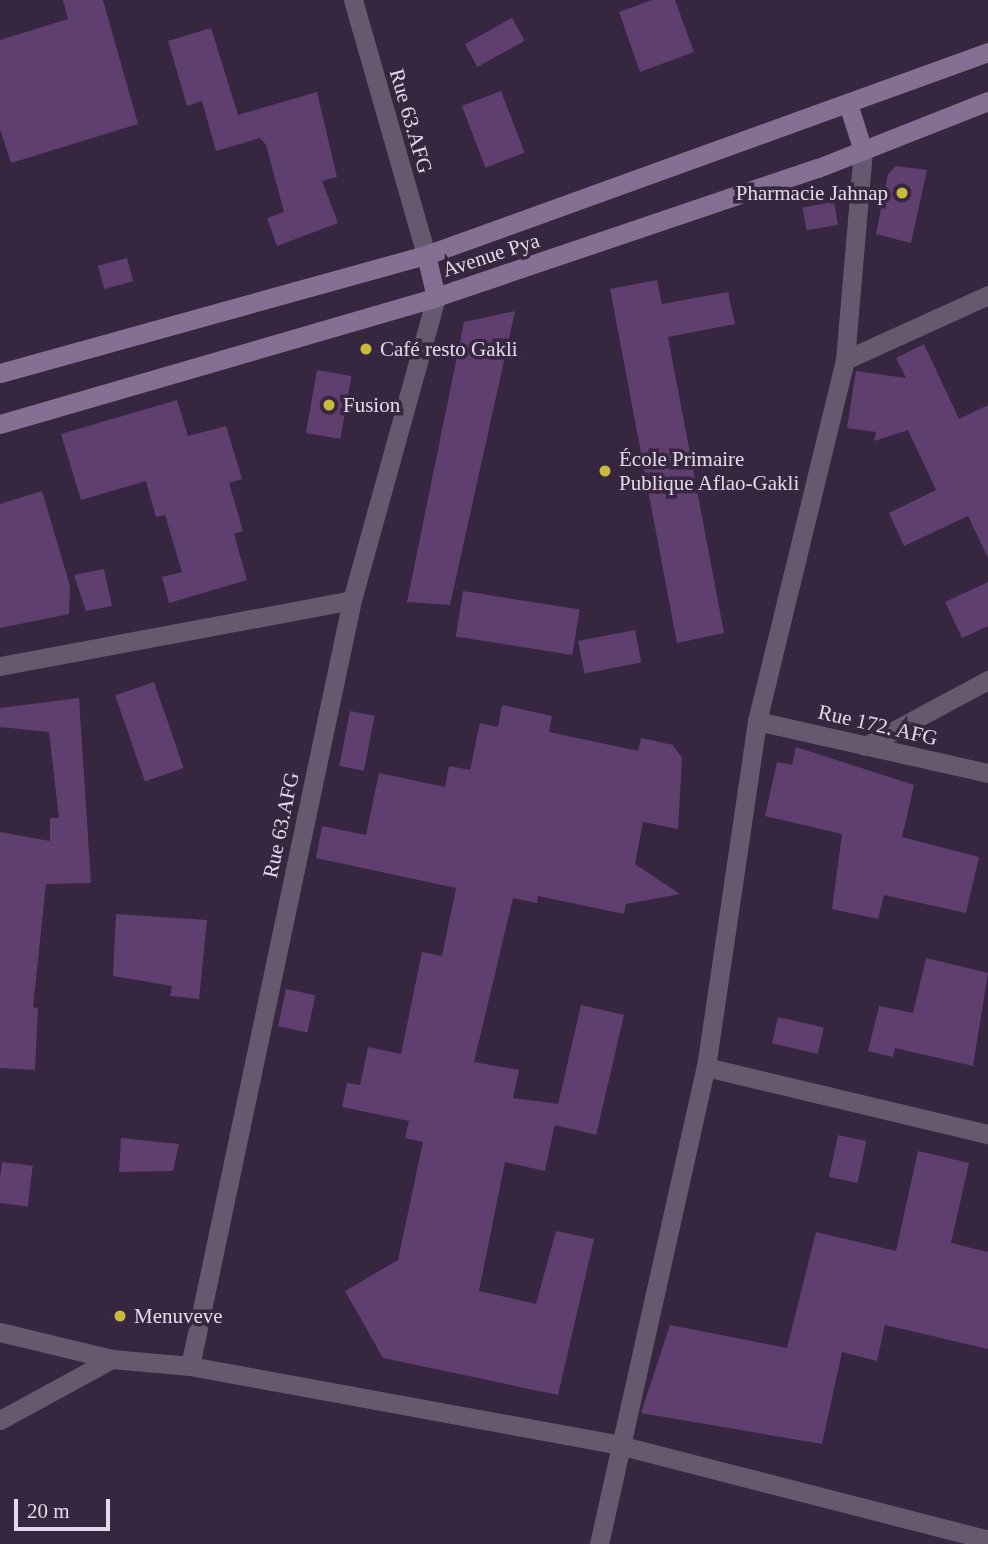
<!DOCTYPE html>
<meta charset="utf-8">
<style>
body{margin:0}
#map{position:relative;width:988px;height:1544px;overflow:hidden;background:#37263f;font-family:"Times New Roman",serif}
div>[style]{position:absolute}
.building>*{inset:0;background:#5f3f70;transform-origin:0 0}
.minor>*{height:19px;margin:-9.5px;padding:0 9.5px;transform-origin:9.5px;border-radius:9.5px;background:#66586e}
.secondary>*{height:19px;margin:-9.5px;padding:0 9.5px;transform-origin:9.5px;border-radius:9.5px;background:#856f92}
.dots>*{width:19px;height:19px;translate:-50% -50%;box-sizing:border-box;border:4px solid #37263f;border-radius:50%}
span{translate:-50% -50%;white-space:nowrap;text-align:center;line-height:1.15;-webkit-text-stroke:7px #37263f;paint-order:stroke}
.street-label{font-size:21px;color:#e4d9ea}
.poi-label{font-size:21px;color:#e4d9ea}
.right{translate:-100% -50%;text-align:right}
.left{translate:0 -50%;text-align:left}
.scale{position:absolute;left:14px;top:1499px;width:96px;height:32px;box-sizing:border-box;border:4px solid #e4d9ea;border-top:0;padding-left:9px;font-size:21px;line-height:24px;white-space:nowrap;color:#e4d9ea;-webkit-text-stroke:5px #37263f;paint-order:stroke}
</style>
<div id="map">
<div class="building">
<div style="clip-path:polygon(63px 0,103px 0,138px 124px,11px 163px,0 129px,0 40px,68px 19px)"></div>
<div style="clip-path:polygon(652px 0,675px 0,694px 52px,640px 72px,619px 12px)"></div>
<div style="left:512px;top:18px;width:26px;height:54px;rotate:61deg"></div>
<div style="clip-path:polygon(211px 28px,238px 115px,317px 92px,337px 177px,322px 181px,338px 223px,277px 246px,267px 218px,284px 212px,266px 145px,260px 138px,216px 151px,202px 101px,187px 106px,168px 41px)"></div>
<div style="left:501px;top:91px;width:66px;height:42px;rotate:69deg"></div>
<div style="clip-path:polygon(896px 166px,927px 170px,911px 243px,876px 234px,888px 174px)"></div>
<div style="left:834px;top:202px;width:23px;height:32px;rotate:80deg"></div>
<div style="left:127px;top:258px;width:24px;height:30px;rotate:75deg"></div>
<div style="clip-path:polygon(657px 280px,662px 304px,728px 292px,735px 324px,668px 337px,724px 633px,677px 643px,610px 289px)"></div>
<div style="clip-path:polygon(515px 311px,450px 605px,407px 602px,464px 322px)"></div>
<div style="clip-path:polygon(924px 344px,959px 419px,988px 405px,988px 558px,968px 516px,904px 546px,889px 513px,936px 490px,908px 430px,874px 441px,876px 432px,847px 428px,856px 371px,906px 378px,896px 358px)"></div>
<div style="left:317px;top:370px;width:35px;height:64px;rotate:10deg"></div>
<div style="clip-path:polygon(177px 400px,188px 436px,226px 426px,242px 479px,229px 483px,243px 531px,234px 534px,247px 580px,169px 603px,162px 577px,182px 572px,165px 515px,156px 517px,146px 481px,81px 500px,61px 434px)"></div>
<div style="clip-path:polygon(42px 491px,70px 586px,69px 614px,0 628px,0 504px)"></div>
<div style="clip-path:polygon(104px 569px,112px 606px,86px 611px,74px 575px)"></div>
<div style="clip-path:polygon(988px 582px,988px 626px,962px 638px,945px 602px)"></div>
<div style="left:463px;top:591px;width:118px;height:46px;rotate:9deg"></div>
<div style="left:635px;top:630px;width:33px;height:58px;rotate:79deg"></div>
<div style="left:154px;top:682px;width:91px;height:41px;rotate:71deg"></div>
<div style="clip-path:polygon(79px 698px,91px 883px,46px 884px,33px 1007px,38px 1008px,35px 1070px,0 1068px,0 832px,50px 841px,50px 818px,59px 818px,49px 732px,0 727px,0 708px)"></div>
<div style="clip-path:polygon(502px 705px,552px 716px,549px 732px,638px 751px,641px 738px,673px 745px,682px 758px,678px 829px,643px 822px,635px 864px,680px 894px,626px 904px,624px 914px,538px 896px,537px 903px,513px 898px,474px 1062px,519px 1070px,513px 1098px,559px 1104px,545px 1171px,505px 1162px,479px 1291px,536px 1304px,556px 1231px,594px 1239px,558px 1395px,383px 1358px,345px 1291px,398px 1260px,423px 1142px,405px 1138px,409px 1121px,342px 1107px,347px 1083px,360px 1085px,368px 1047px,401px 1054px,422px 952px,442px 956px,456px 888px,316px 858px,322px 826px,366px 835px,379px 773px,445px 787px,449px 766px,470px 770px,480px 723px,498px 727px)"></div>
<div style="left:350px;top:711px;width:25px;height:56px;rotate:11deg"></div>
<div style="clip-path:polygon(796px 747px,914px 785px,902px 837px,979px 857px,966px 913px,884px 895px,878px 919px,832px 909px,842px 834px,765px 816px,777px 762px,792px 765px)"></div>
<div style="clip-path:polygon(116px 914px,207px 920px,199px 999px,170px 996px,172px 986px,113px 976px)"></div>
<div style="clip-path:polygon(926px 958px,988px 973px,973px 1066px,895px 1048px,893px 1057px,868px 1051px,879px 1006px,913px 1013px)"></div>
<div style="left:286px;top:989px;width:30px;height:38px;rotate:12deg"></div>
<div style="left:581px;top:1005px;width:44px;height:123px;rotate:13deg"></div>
<div style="left:778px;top:1017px;width:47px;height:27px;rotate:13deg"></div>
<div style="left:838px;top:1135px;width:29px;height:43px;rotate:12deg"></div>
<div style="clip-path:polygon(121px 1138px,179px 1144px,173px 1171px,119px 1172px)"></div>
<div style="clip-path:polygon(918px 1151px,969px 1163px,951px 1243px,988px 1252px,988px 1349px,885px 1325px,877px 1361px,842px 1352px,822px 1444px,641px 1413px,670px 1325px,787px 1348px,816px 1232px,896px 1251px)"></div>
<div style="left:2px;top:1162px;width:31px;height:41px;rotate:7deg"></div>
</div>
<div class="minor">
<div style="left:353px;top:0;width:265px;rotate:74deg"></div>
<div style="left:845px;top:360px;width:157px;rotate:-24.4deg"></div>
<div style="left:0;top:666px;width:358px;rotate:-10.6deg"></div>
<div style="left:757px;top:721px;width:237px;rotate:12.7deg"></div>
<div style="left:865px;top:746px;width:140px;rotate:-28.2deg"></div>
<div style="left:706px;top:1067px;width:290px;rotate:13.4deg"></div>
<div style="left:0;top:1332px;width:115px;rotate:13.6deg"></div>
<div style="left:112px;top:1359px;width:78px;rotate:5.1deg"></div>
<div style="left:190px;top:1366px;width:436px;rotate:10.4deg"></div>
<div style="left:619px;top:1445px;width:381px;rotate:14.4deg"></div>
<div style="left:190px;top:1366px;width:783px;rotate:-78.06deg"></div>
<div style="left:352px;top:600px;width:314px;rotate:-74.5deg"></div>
<div style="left:0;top:1420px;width:128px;rotate:-28.6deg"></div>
<div style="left:599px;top:1544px;width:489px;rotate:-77.4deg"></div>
<div style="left:706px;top:1067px;width:350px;rotate:-81.6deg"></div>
<div style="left:757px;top:721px;width:372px;rotate:-76.3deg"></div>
<div style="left:845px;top:360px;width:210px;rotate:-85.1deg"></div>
</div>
<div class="secondary">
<div style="left:849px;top:107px;width:46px;rotate:72.3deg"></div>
<div style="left:426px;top:255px;width:43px;rotate:76.6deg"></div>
<div style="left:0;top:373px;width:442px;rotate:-15.5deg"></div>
<div style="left:426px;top:255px;width:598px;rotate:-19.86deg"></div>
<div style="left:0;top:424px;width:454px;rotate:-16.2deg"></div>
<div style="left:436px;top:297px;width:403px;rotate:-18.7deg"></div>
<div style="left:818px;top:168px;width:183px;rotate:-21.5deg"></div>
</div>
<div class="dots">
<div style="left:902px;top:193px;background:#c8bb3b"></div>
<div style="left:366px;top:349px;background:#c8bb3b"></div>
<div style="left:329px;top:405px;background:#c8bb3b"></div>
<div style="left:605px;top:471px;background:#c8bb3b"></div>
<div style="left:120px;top:1316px;background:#c8bb3b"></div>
</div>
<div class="street-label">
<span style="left:411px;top:121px;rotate:74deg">Rue 63.AFG</span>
<span style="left:491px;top:255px;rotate:-18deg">Avenue Pya</span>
<span style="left:878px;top:725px;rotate:13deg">Rue 172. AFG</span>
<span style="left:281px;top:825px;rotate:-78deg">Rue 63.AFG</span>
</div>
<div class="poi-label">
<span class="right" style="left:888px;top:193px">Pharmacie Jahnap</span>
<span class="left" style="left:380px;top:349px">Café resto Gakli</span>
<span class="left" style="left:343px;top:405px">Fusion</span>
<span class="left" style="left:619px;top:471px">École Primaire<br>Publique Aflao-Gakli</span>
<span class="left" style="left:134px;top:1316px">Menuveve</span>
</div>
<div class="scale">20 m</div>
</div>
